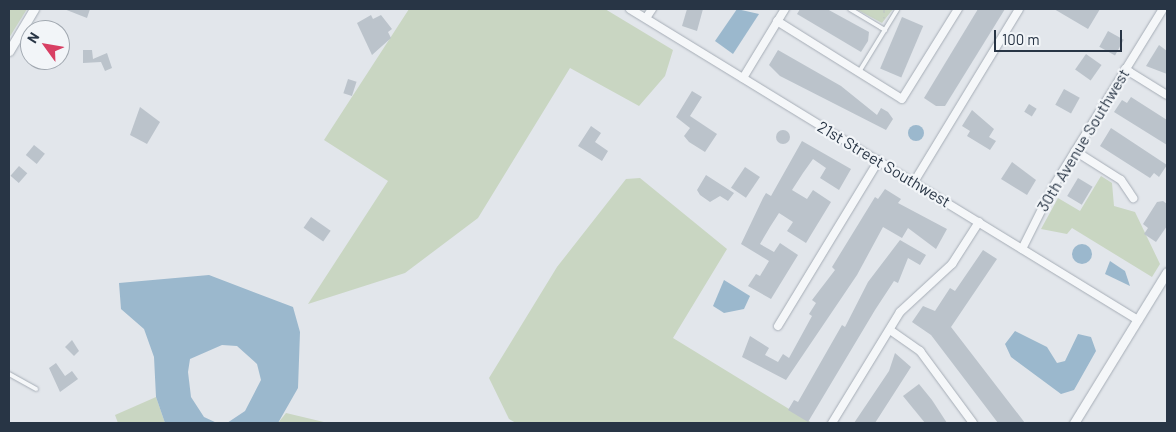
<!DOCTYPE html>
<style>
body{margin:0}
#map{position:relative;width:1176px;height:432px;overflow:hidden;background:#e2e6eb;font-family:Barlow,sans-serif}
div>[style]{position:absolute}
.green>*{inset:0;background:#c9d6c2}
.water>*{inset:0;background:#9bb8cd}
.round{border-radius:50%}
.building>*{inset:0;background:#bbc3cb;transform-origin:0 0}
.path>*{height:1px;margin-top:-0.5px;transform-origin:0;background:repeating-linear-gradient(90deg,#bcc1c7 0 4px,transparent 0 8px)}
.roads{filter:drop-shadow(0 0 1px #a6adb6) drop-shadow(0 0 1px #a6adb6)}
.service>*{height:4px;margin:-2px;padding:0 2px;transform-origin:2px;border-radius:2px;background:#f5f7f9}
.minor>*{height:8px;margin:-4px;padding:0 4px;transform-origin:4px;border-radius:4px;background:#f5f7f9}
.tertiary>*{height:9px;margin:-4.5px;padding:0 4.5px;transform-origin:4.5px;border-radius:4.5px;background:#f5f7f9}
span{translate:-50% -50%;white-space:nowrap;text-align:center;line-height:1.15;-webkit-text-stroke:4.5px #f2f5f8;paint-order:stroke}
.street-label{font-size:16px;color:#283545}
.frame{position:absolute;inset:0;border:10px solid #283545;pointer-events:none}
.north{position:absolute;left:20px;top:20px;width:50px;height:50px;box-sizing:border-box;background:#f2f5f8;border:1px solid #a1a8b0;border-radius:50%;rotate:302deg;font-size:14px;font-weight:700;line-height:20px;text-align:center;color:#283545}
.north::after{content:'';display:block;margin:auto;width:18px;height:22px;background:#d83f63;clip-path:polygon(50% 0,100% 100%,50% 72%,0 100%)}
.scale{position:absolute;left:994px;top:30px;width:128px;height:22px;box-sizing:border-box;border:2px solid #283545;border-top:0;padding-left:6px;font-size:15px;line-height:18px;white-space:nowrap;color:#283545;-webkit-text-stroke:4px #f2f5f8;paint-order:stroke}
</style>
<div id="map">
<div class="green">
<div style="clip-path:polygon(9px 9px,27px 9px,9px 38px)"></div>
<div style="clip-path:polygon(409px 9px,605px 9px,673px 50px,665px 76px,639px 106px,570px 68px,478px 218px,405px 273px,308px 304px,388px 181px,324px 140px)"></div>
<div style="clip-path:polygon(856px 9px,893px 9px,882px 23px)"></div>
<div style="clip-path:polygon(1101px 176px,1112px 183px,1114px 206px,1135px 212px,1160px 264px,1152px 277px,1072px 228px,1067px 234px,1041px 229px,1058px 198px,1080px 211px)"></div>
<div style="clip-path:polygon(640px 178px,727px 249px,673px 338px,812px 423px,516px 423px,509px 419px,489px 378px,557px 267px,626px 179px)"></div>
<div style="clip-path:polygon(156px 397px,165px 423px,118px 423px,115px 415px)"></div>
<div style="clip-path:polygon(286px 413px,328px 423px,278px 423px)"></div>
</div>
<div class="water">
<div style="clip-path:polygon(737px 9px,759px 14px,733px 54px,715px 41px)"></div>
<div class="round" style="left:908px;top:125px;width:16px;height:16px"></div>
<div class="round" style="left:1072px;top:244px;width:20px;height:20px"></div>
<div style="clip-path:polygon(1110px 261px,1125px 271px,1130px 286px,1105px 274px)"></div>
<div style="clip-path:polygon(209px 275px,293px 307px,300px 332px,298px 388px,278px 423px,227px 423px,245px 411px,261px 380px,257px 364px,237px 346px,222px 345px,190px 359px,188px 372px,191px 397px,204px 417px,217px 423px,165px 423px,156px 397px,154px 357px,144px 329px,121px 309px,119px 283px)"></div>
<div style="clip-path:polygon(724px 280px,750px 296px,744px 309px,724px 313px,713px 306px)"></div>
<div style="clip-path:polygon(1015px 331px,1047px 347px,1057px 363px,1065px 361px,1078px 334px,1091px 337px,1096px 351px,1074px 390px,1061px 394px,1011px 357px,1005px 344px)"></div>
</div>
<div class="building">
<div style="clip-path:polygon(64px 9px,90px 9px,87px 18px)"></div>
<div style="clip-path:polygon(687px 9px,703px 9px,697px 31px,682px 26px)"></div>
<div style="clip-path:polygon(800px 9px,827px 9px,869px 32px,868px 41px,861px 52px,797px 14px)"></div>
<div style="clip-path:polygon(978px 9px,1005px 9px,945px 106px,936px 106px,924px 98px)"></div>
<div style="clip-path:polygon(1054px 9px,1100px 9px,1088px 29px)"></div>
<div style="clip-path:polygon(371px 15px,373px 19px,381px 15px,392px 29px,388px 32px,391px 38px,372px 55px,357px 23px)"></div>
<div style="left:902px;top:17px;width:23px;height:56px;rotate:23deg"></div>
<div style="left:1108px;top:31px;width:18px;height:18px;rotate:29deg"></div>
<div style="clip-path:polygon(1159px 45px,1167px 51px,1167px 74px,1146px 66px)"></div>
<div style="clip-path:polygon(83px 50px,92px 50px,93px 59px,107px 53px,112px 68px,105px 71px,101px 62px,83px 63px)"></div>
<div style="clip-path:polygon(778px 50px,841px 86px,877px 115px,881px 108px,888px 112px,893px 119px,886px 130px,780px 76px,769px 65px)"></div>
<div style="left:1086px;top:54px;width:19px;height:19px;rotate:35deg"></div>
<div style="left:348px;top:79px;width:9px;height:15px;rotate:18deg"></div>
<div style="left:1064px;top:89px;width:18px;height:18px;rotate:29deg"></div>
<div style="clip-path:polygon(692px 91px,702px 97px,690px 116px,717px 134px,705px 152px,689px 142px,684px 136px,690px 128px,676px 117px)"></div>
<div style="clip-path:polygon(1131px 97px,1167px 120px,1167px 145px,1114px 112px,1122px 100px,1127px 103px)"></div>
<div style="left:1029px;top:104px;width:9px;height:9px;rotate:32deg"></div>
<div style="clip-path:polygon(140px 107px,160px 122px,147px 144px,130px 135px)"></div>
<div style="clip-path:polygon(972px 110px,994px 129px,989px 137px,996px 141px,990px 150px,967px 136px,970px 131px,962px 126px)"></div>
<div style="clip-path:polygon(591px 126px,601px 133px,595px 142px,608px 151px,602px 161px,578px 146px)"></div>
<div style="clip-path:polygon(1111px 128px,1167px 165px,1159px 177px,1154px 173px,1150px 178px,1100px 146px)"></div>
<div class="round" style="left:776px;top:130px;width:14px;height:14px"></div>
<div style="clip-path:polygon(802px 141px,851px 169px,839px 190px,820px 178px,826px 168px,813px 159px,803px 173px,792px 190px,807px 199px,813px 190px,831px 202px,806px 243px,787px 231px,793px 222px,779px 213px,770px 227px,760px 244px,774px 252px,780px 243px,798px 255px,771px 299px,748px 286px,756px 274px,760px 276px,769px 261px,741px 244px,763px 198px,766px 193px,771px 196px)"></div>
<div style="left:34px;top:145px;width:14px;height:13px;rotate:39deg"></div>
<div style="clip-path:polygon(1012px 162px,1036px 180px,1027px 195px,1001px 179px)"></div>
<div style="left:19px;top:166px;width:11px;height:13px;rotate:41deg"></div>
<div style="left:745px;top:167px;width:18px;height:25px;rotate:34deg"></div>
<div style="clip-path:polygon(706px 175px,734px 193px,728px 201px,720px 196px,710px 202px,700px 195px,697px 190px)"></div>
<div style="left:1078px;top:178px;width:17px;height:21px;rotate:31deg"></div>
<div style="clip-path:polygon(885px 189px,901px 199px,898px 203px,947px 229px,936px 249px,908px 228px,902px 238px,883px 227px,857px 275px,786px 380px,742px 357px,750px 336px,769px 348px,765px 355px,778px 362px,783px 354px,789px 358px,812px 316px,809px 314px,816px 303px,812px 300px,835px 270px,832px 267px,875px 197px,878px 199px)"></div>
<div style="clip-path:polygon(1163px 201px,1167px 204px,1167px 226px,1156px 242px,1144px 234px,1148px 228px,1143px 224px,1157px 202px)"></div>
<div style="left:311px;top:217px;width:24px;height:13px;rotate:35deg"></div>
<div style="clip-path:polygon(900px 240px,926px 255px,920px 265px,908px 258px,898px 283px,894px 281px,875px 310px,808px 422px,788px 410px,794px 400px,798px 402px,842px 325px,845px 327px,868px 282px)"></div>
<div style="clip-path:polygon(983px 250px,997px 259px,951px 327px,1025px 423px,998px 423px,931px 335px,912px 322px,923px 306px,935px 311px,950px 288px,955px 291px)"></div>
<div style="clip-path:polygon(72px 340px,79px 351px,74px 356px,65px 347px)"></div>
<div style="clip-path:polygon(895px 353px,911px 367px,875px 423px,854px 423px,889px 371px)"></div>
<div style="clip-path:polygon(56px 363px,65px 376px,72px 371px,78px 379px,60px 392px,49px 368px)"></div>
<div style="clip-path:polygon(919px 384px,932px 400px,947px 423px,925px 423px,903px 396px)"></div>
</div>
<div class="path">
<div style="left:884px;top:9px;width:9px;rotate:90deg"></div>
</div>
<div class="roads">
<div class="service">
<div style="left:850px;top:9px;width:41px;rotate:31deg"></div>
<div style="left:859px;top:72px;width:73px;rotate:-58.5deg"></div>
<div style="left:9px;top:374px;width:31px;rotate:29deg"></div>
</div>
<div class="minor">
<div style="left:630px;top:9px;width:596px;rotate:31.48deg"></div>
<div style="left:646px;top:18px;width:11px;rotate:-56deg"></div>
<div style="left:777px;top:21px;width:147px;rotate:32deg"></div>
<div style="left:902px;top:99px;width:106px;rotate:-58.1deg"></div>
<div style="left:1125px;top:69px;width:49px;rotate:31.8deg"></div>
<div style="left:743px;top:78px;width:81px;rotate:-58.7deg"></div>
<div style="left:1075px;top:151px;width:54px;rotate:32.2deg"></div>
<div style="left:1121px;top:180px;width:22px;rotate:56deg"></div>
<div style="left:914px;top:182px;width:202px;rotate:-58.7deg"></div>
<div style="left:1022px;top:249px;width:69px;rotate:-63.4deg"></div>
<div style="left:1053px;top:187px;width:209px;rotate:-58.3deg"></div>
<div style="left:778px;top:326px;width:194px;rotate:-58.7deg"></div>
<div style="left:890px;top:330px;width:37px;rotate:35deg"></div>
<div style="left:920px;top:351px;width:89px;rotate:53.6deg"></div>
<div style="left:832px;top:423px;width:130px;rotate:-58.5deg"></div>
<div style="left:900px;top:312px;width:71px;rotate:-42.7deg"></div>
<div style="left:952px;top:264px;width:50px;rotate:-57.3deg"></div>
</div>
<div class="tertiary">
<div style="left:9px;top:51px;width:49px;rotate:-59.2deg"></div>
<div style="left:1074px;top:423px;width:177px;rotate:-58.4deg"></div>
</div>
</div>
<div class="street-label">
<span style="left:1083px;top:140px;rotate:-59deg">30th Avenue Southwest</span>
<span style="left:884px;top:164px;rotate:31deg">21st Street Southwest</span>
</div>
<div class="frame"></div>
<div class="north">N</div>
<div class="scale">100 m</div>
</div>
